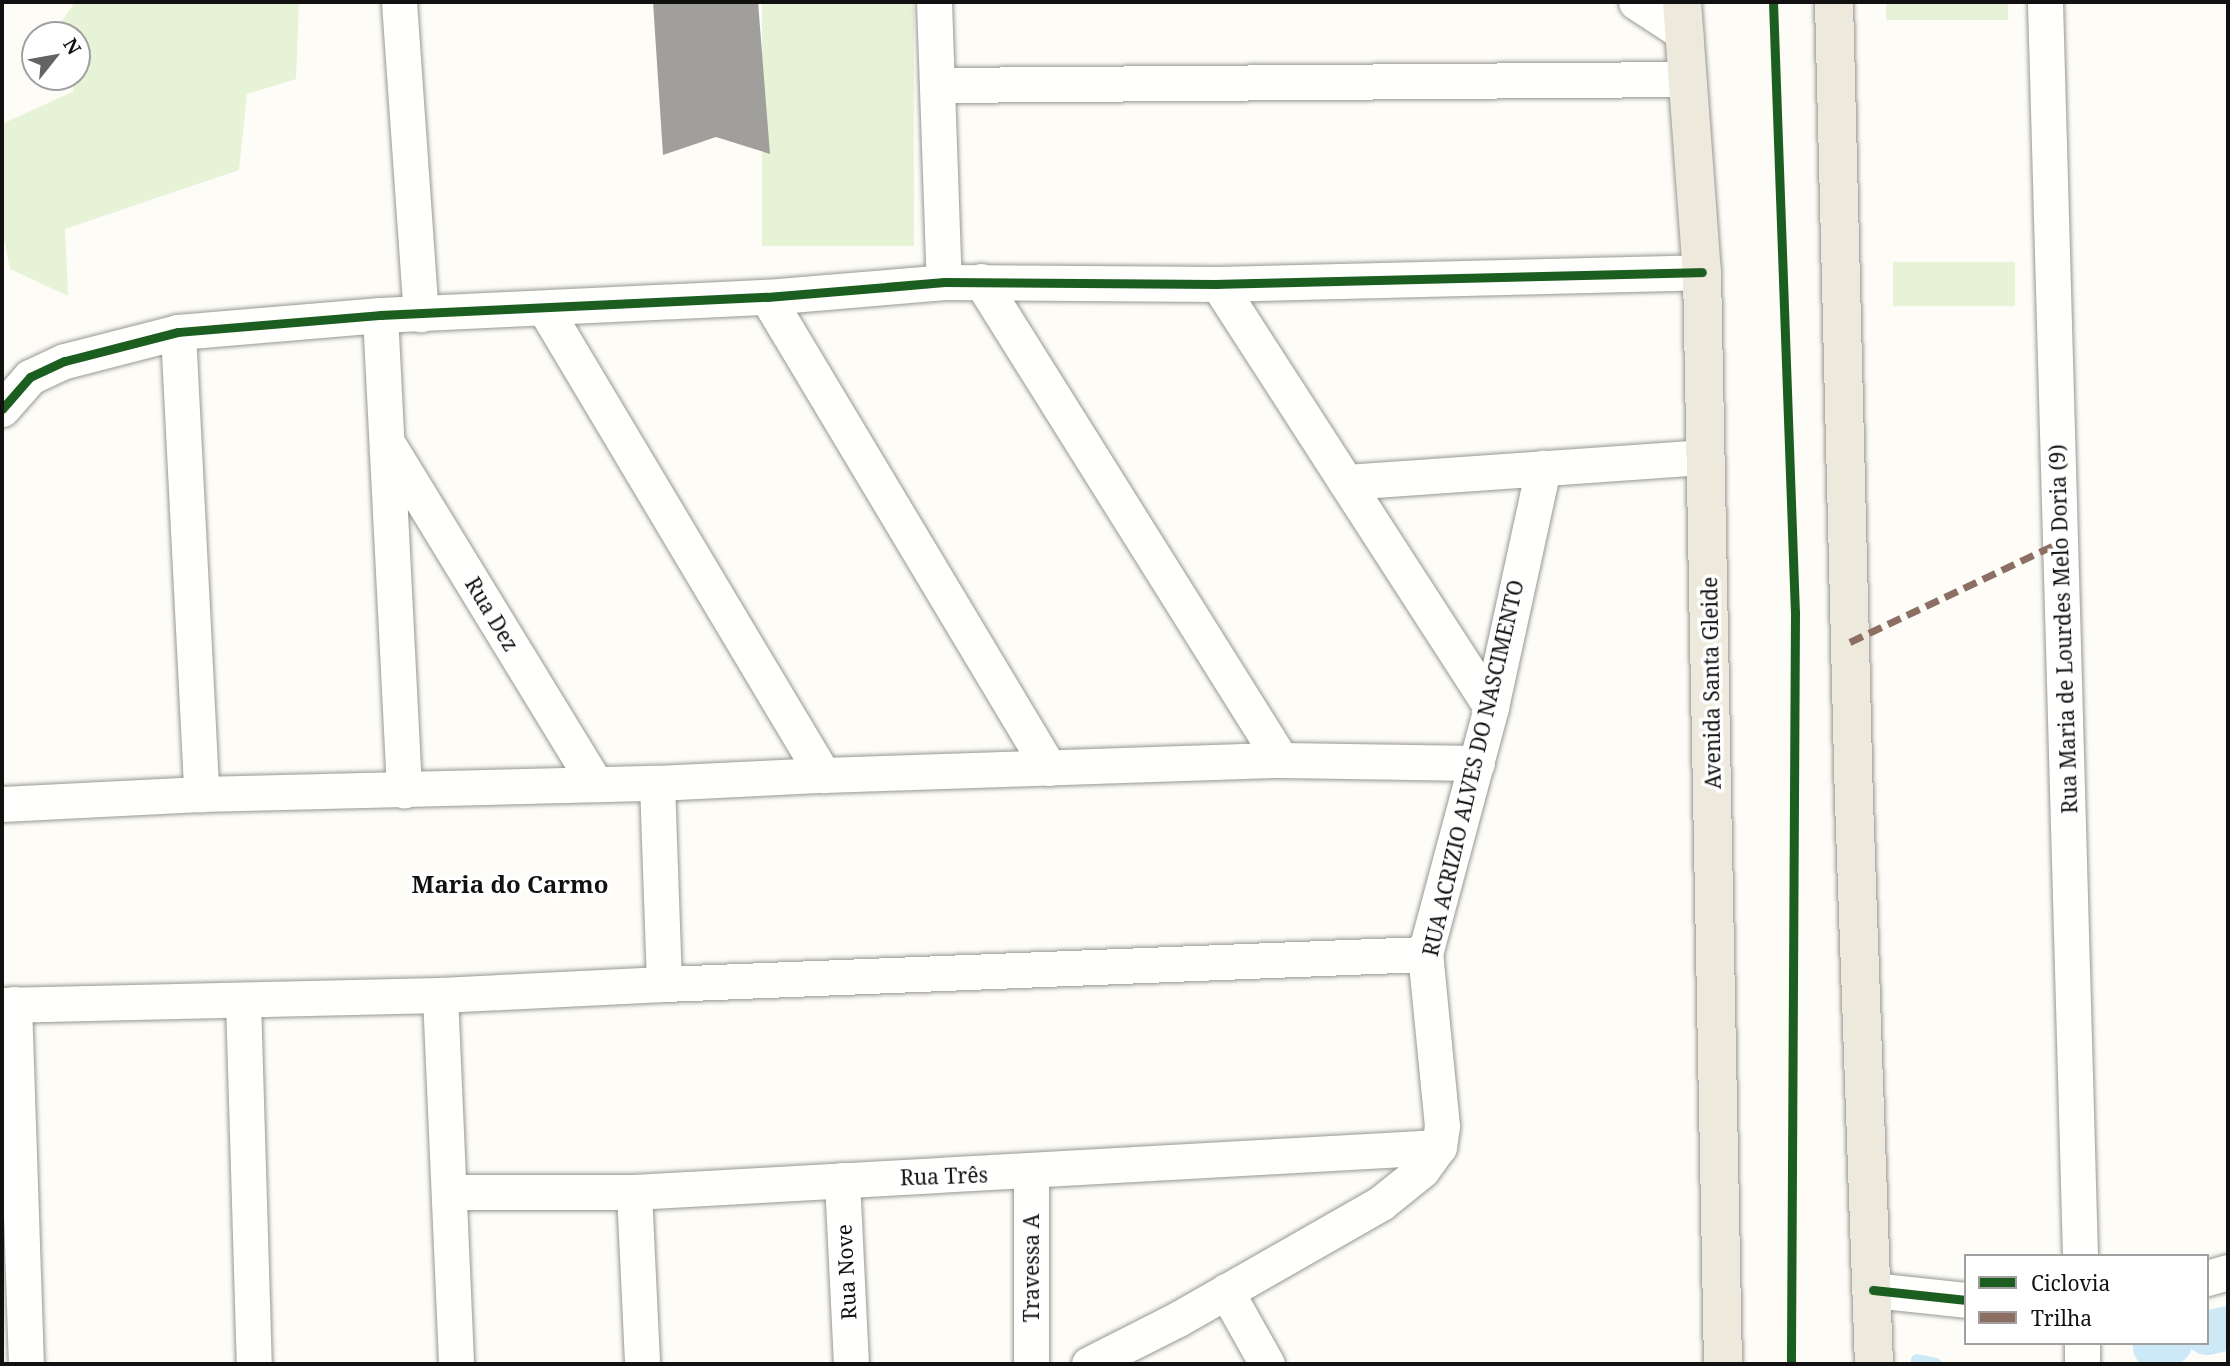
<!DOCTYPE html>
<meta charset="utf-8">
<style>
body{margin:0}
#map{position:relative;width:2230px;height:1366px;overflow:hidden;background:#fdfcf7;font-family:"Noto Serif",serif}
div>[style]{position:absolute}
.green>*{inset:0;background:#e7f3d7;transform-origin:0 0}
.stream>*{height:12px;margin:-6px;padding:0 6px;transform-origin:6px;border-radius:6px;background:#cde8f7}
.canal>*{height:44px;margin:-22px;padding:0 22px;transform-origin:22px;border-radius:22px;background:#cde8f7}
.building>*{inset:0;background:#a19f9c}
.roads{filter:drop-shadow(0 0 2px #979795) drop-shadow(0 0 2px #979795)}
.minor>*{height:35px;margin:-17.5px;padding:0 17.5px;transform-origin:17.5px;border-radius:17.5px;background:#fffffe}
.primary>*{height:38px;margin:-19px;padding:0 19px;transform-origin:19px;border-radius:19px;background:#ede9dc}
.quiet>*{height:7px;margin-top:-3.5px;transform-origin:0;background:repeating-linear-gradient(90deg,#8d6e63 0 14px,transparent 0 21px)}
.cycleway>*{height:9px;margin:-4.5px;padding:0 4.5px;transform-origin:4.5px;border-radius:4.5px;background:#1b5e20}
span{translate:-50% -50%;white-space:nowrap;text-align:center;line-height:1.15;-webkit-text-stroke:7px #fff;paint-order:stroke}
.street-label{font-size:21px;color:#111}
.quarter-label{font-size:24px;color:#111;font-weight:700}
.frame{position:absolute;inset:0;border:4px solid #111;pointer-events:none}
.legend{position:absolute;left:1964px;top:1254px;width:245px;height:91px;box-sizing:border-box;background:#fff;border:2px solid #a0a0a0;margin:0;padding:9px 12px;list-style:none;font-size:21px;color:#111}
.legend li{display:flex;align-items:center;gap:14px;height:35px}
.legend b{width:35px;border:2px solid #a0a0a0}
.north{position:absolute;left:21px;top:21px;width:70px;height:70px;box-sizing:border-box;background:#fff;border:2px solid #a0a0a0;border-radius:50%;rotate:59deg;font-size:19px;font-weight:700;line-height:28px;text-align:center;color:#111}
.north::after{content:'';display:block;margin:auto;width:24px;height:32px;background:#646362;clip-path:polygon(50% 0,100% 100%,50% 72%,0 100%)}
</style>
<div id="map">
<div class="green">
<div style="clip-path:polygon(75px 2px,299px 2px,296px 79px,247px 94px,239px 170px,65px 229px,68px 296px,10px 269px,2px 228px,2px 124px,74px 91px,70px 77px,77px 77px,77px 35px,56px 35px,55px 31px)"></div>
<div style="left:762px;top:2px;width:152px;height:244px"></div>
<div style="left:1886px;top:2px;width:122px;height:18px"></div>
<div style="left:1893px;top:262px;width:122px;height:44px"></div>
</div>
<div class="stream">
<div style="left:1917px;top:1360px;width:19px;rotate:12deg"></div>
</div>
<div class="canal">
<div style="left:2207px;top:1333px;width:22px;rotate:-13deg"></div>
<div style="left:2155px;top:1347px;width:16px;rotate:-15deg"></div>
</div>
<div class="building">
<div style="clip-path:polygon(653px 2px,758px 2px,770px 154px,716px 137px,663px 155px)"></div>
</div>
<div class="roads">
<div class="minor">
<div style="left:399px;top:2px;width:313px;rotate:86deg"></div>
<div style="left:934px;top:2px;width:280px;rotate:88deg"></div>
<div style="left:1636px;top:2px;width:59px;rotate:33.1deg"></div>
<div style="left:2045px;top:2px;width:1254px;rotate:88.4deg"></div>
<div style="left:937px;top:85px;width:750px;rotate:-0.46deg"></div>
<div style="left:981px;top:281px;width:565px;rotate:57.94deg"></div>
<div style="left:1218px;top:284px;width:503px;rotate:57.16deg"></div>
<div style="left:767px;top:297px;width:549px;rotate:59.09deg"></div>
<div style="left:545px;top:309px;width:543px;rotate:59.18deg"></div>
<div style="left:380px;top:315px;width:476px;rotate:87.1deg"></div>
<div style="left:178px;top:332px;width:463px;rotate:87.1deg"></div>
<div style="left:2px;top:409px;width:43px;rotate:-48.8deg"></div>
<div style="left:30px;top:377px;width:38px;rotate:-25deg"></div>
<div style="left:65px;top:361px;width:117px;rotate:-14.4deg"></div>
<div style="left:178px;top:332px;width:203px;rotate:-4.8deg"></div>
<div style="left:380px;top:315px;width:387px;rotate:-2.7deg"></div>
<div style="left:767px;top:297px;width:178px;rotate:-4.8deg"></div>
<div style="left:944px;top:282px;width:274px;rotate:0.4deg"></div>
<div style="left:1218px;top:284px;width:484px;rotate:-1.4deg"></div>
<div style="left:391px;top:449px;width:391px;rotate:58.6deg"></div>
<div style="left:1346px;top:482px;width:361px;rotate:-4deg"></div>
<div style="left:657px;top:783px;width:201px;rotate:88deg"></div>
<div style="left:2px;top:804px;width:199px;rotate:-2.9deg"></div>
<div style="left:201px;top:794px;width:456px;rotate:-1.4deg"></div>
<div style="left:657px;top:783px;width:166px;rotate:-2.8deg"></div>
<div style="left:823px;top:775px;width:458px;rotate:-1.9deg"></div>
<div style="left:1281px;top:760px;width:196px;rotate:0.9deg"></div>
<div style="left:440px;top:995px;width:369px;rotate:87.5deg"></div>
<div style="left:243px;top:1000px;width:364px;rotate:88.3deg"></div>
<div style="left:14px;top:1004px;width:360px;rotate:88.1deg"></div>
<div style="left:2px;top:1005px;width:438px;rotate:-1.3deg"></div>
<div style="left:440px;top:995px;width:224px;rotate:-2.8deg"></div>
<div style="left:664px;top:984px;width:762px;rotate:-2.26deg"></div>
<div style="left:1031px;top:1172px;width:192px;rotate:90deg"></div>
<div style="left:842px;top:1180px;width:184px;rotate:87.2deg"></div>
<div style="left:449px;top:1192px;width:185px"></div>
<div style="left:634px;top:1192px;width:806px;rotate:-3.2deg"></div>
<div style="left:634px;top:1192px;width:172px;rotate:87.3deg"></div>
<div style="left:2207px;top:1278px;width:22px;rotate:-16deg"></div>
<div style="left:1873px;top:1290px;width:94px;rotate:6.1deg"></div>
<div style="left:1226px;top:1291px;width:84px;rotate:60.7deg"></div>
<div style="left:2082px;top:1343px;width:21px;rotate:90deg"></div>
<div style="left:1089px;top:1364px;width:100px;rotate:-26.8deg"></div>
<div style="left:1178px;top:1319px;width:234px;rotate:-29.7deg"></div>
<div style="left:1381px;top:1203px;width:53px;rotate:-38.8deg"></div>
<div style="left:1422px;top:1170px;width:29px;rotate:-54deg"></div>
<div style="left:1439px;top:1147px;width:21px;rotate:-82deg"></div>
<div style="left:1442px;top:1126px;width:173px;rotate:-95.6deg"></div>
<div style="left:1425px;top:954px;width:256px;rotate:-75deg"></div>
<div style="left:1491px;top:707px;width:245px;rotate:-77.7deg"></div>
</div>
<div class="primary">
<div style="left:1682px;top:2px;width:271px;rotate:85.8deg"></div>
<div style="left:1702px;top:272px;width:1092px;rotate:88.9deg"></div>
<div style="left:1834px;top:2px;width:799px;rotate:88.57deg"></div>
<div style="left:1854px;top:801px;width:563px;rotate:87.97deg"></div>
</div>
</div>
<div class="quiet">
<div style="left:1850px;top:642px;width:233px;rotate:-25.4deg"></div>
</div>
<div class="cycleway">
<div style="left:1773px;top:2px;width:611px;rotate:87.94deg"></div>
<div style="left:1795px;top:613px;width:751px;rotate:90.31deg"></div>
<div style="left:2px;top:409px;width:43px;rotate:-48.8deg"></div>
<div style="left:30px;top:377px;width:38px;rotate:-25deg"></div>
<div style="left:65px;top:361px;width:117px;rotate:-14.4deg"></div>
<div style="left:178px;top:332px;width:203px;rotate:-4.8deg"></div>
<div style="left:380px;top:315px;width:387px;rotate:-2.7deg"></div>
<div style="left:767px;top:297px;width:178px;rotate:-4.8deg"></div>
<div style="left:944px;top:282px;width:274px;rotate:0.4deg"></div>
<div style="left:1218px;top:284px;width:484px;rotate:-1.4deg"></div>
<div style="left:1873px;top:1290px;width:94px;rotate:6.1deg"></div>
</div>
<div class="street-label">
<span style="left:492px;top:614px;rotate:59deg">Rua Dez</span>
<span style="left:2063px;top:629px;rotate:-92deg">Rua Maria de Lourdes Melo Doria (9)</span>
<span style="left:1711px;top:683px;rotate:-91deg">Avenida Santa Gleide</span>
<span style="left:1473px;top:768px;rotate:-77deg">RUA ACRIZIO ALVES DO NASCIMENTO</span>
<span style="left:944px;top:1176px;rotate:-2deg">Rua Três</span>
<span style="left:1031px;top:1268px;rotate:-90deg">Travessa A</span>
<span style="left:846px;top:1272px;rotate:-93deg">Rua Nove</span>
</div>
<div class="quarter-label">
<span style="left:510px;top:884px">Maria do Carmo</span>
</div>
<div class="frame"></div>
<ul class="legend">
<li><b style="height:9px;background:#1b5e20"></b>Ciclovia</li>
<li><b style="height:9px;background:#8d6e63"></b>Trilha</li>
</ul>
<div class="north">N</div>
</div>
